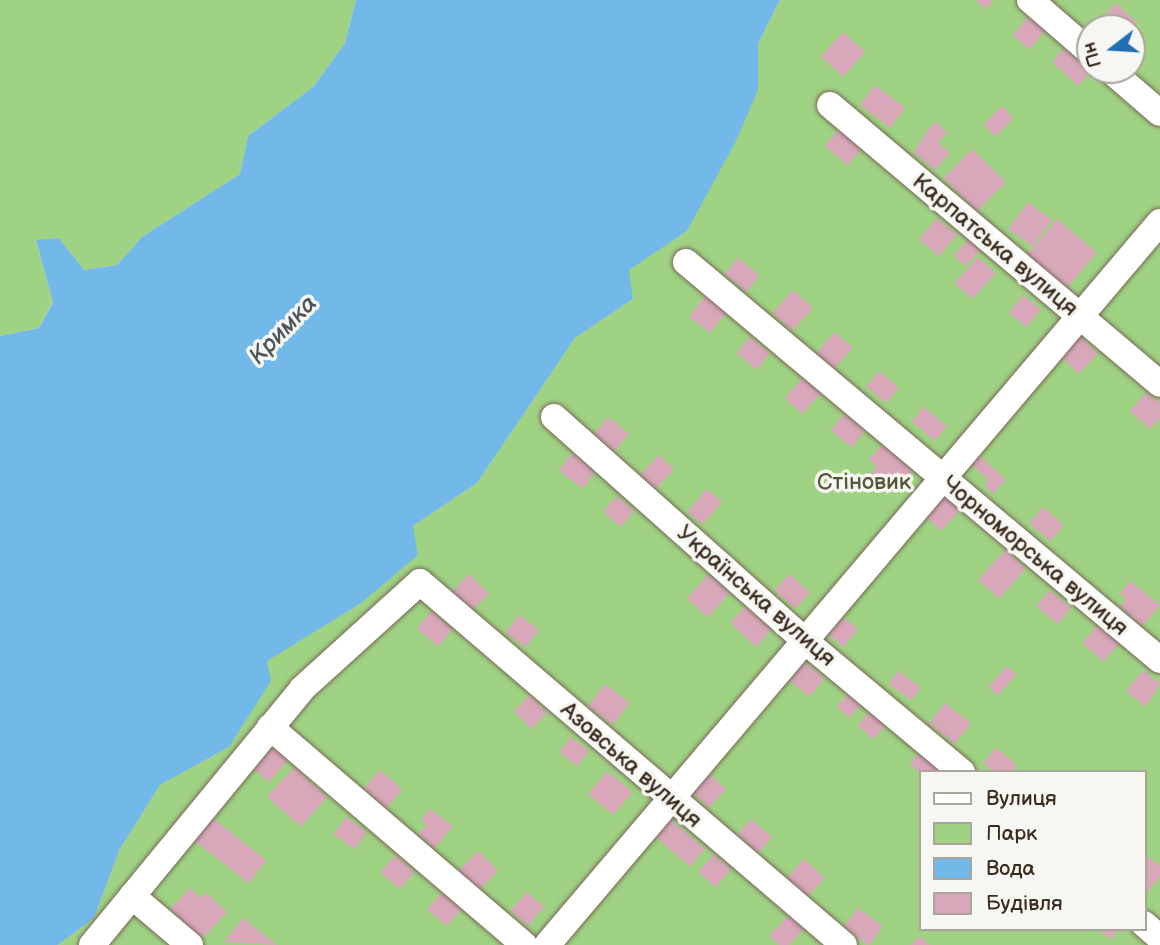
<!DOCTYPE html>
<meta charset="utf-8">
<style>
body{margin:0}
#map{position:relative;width:1160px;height:945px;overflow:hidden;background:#f3e1c8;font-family:"Balsamiq Sans",sans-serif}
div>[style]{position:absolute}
.green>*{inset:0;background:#9fd383}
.water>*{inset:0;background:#72b9ea}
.building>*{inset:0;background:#d8a8ba;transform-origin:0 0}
.roads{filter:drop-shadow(0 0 2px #7b6a5a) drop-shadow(0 0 2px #7b6a5a)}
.minor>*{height:26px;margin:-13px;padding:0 13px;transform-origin:13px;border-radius:13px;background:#fff}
span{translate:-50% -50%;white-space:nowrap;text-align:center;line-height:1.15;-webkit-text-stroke:7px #f6f6f2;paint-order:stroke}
.street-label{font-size:23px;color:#3b2a1e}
.park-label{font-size:23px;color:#545437}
.water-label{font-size:24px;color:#4c555b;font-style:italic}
.legend{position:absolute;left:919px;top:770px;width:228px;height:161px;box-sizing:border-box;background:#f6f6f2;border:2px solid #aba49d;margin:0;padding:9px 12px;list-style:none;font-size:21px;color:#3b2a1e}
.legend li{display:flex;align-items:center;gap:14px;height:35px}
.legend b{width:35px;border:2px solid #aba49d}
.north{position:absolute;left:1076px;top:14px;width:70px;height:70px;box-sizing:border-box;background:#f6f6f2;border:2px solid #aba49d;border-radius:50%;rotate:253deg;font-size:19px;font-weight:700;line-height:28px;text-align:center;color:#3b2a1e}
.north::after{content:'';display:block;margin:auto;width:24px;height:32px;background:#1f6fb2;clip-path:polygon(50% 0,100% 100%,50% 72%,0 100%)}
</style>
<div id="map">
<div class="green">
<div style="clip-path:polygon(0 0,356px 0,345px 43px,313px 87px,248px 136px,240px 174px,142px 237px,117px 265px,84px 270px,59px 238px,36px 241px,53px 301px,39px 328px,0 336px)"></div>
<div style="clip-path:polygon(evenodd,780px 0,1160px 0,1160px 945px,58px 945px,94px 918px,120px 849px,160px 785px,229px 747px,266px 661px,360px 604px,413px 526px,477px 483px,575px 338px,633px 299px,628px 270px,687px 231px,758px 90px,758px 44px,780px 0,1090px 28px,1132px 28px,1132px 70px,1090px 70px,1090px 28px,780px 0,920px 772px,1144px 772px,1144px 929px,920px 929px,920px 772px)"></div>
</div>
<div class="water">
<div style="clip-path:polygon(356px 0,780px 0,758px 44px,758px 90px,736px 141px,687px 231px,629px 270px,633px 299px,575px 338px,477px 483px,413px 526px,418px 555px,360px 604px,267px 661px,271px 681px,229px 747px,160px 785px,120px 849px,94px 918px,58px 945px,0 945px,0 336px,39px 328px,53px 302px,36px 240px,59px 238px,84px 270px,117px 265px,142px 237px,240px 174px,248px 136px,313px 87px,345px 43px)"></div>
</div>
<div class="building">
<div style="clip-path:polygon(975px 0,994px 0,986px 9px)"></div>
<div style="clip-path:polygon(1116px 3px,1138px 23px,1133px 28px,1107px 28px,1099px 21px)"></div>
<div style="left:1031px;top:13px;width:22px;height:29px;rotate:39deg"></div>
<div style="left:843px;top:32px;width:30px;height:33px;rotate:42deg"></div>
<div style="clip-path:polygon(1068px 44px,1092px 70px,1078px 86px,1052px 62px)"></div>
<div style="left:875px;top:85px;width:38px;height:25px;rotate:37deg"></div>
<div style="left:1002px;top:106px;width:17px;height:26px;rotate:45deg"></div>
<div style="clip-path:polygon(935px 121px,947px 132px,938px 143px,950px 153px,935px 170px,913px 152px)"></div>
<div style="left:839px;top:129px;width:30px;height:22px;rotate:40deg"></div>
<div style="left:972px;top:149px;width:47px;height:41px;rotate:44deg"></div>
<div style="left:1028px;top:202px;width:30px;height:33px;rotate:37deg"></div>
<div style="left:937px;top:218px;width:26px;height:28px;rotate:40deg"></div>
<div style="left:1057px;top:219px;width:52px;height:48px;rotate:40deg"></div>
<div style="left:971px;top:237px;width:16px;height:25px;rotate:43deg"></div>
<div style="left:978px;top:257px;width:24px;height:35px;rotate:42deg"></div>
<div style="left:738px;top:258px;width:28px;height:21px;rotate:39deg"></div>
<div style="left:793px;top:290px;width:27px;height:31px;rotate:42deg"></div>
<div style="left:706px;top:295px;width:27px;height:27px;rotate:39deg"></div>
<div style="left:1023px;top:295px;width:23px;height:23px;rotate:38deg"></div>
<div style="left:835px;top:332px;width:24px;height:28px;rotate:42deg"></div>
<div style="left:1079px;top:335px;width:27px;height:28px;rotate:45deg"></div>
<div style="left:750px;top:337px;width:26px;height:21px;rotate:40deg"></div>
<div style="left:879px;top:371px;width:26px;height:20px;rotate:40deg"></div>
<div style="left:808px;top:372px;width:24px;height:35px;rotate:42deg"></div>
<div style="clip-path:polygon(1147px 392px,1160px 403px,1160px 418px,1150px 429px,1130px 411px)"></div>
<div style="left:924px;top:407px;width:30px;height:19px;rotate:40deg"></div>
<div style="left:844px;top:414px;width:27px;height:21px;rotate:39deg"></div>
<div style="left:608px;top:417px;width:27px;height:23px;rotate:39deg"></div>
<div style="clip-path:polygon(886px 442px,916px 467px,892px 493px,871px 473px,877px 467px,869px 459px)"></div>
<div style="left:572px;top:453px;width:30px;height:22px;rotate:37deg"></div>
<div style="clip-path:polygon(978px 454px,1006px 480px,993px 494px,984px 485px,988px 480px,970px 463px)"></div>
<div style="left:659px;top:455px;width:21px;height:29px;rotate:43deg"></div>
<div style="left:707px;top:489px;width:20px;height:30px;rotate:41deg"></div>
<div style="left:942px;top:490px;width:27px;height:31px;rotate:42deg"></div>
<div style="left:617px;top:496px;width:23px;height:21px;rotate:41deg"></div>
<div style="left:1043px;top:507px;width:28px;height:21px;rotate:41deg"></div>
<div style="left:1005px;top:550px;width:28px;height:40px;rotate:42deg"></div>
<div style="left:469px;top:574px;width:28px;height:25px;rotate:44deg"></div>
<div style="left:709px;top:574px;width:28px;height:33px;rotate:42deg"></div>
<div style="left:789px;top:574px;width:28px;height:22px;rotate:41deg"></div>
<div style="clip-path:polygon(1130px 581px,1160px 605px,1143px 626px,1120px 607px,1126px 599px,1120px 594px)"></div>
<div style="left:1050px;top:590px;width:28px;height:21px;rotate:41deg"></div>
<div style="left:746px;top:606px;width:35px;height:23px;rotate:43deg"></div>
<div style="left:432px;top:611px;width:28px;height:23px;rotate:41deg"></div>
<div style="left:837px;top:612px;width:27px;height:23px;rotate:39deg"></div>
<div style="left:519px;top:615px;width:25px;height:22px;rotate:37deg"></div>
<div style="left:1098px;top:625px;width:28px;height:24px;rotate:41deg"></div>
<div style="left:804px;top:662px;width:26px;height:24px;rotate:37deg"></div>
<div style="left:1007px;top:666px;width:13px;height:28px;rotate:42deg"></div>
<div style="clip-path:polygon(1144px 670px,1160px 684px,1146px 707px,1126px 691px)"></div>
<div style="left:898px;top:671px;width:28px;height:16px;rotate:35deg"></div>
<div style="left:605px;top:684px;width:31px;height:28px;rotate:37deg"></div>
<div style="left:851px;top:690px;width:17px;height:22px;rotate:40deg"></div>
<div style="left:530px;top:695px;width:25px;height:23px;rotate:45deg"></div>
<div style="left:945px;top:703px;width:33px;height:26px;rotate:38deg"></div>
<div style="left:873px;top:708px;width:21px;height:23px;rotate:41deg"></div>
<div style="left:571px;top:737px;width:23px;height:19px;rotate:38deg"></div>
<div style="left:273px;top:747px;width:20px;height:29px;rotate:41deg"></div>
<div style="clip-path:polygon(996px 748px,1017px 765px,1011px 772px,994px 772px,983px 763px)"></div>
<div style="clip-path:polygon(920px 751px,942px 768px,939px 772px,920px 773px,910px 764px)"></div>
<div style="left:294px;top:767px;width:45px;height:40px;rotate:42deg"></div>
<div style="left:380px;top:770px;width:30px;height:25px;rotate:41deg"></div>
<div style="left:607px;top:771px;width:33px;height:30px;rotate:39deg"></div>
<div style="left:706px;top:771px;width:27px;height:25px;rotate:42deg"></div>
<div style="clip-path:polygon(430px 809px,453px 826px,435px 848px,418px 835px,427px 825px,421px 820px)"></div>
<div style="left:210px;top:816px;width:72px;height:29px;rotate:38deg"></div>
<div style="left:666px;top:816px;width:51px;height:23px;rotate:40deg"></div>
<div style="left:346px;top:817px;width:26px;height:21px;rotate:36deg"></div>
<div style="left:751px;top:819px;width:28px;height:21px;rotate:41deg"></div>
<div style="left:478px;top:851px;width:28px;height:28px;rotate:44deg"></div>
<div style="left:714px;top:854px;width:23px;height:24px;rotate:41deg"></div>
<div style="clip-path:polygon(1144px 854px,1160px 866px,1160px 876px,1144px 897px)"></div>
<div style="left:395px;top:855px;width:26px;height:23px;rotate:40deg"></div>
<div style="left:804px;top:859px;width:28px;height:27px;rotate:42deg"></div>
<div style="clip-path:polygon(190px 888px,201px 898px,206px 892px,227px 912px,202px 939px,170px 909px)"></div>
<div style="left:442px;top:892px;width:26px;height:23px;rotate:40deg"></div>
<div style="left:527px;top:892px;width:23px;height:25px;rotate:41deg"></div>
<div style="left:858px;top:908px;width:31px;height:24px;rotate:36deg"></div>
<div style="clip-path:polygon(791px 913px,806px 927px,789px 945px,779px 945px,769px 936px)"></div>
<div style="clip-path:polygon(243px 918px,277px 945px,224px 942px)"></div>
<div style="clip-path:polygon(1097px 929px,1119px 929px,1111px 939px)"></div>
<div style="clip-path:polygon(919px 936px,930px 945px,911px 945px)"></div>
</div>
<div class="roads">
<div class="minor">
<div style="left:1030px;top:0;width:79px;rotate:40.9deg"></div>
<div style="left:1110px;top:70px;width:66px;rotate:40.7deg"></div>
<div style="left:830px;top:105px;width:432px;rotate:40.2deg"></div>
<div style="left:686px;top:262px;width:619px;rotate:40.02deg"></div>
<div style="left:554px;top:417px;width:335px;rotate:41.7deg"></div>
<div style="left:804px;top:640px;width:206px;rotate:39.9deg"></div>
<div style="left:270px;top:727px;width:335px;rotate:40.6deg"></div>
<div style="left:132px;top:896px;width:76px;rotate:40.2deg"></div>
<div style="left:1144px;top:924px;width:21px;rotate:41deg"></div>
<div style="left:92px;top:945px;width:331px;rotate:-50.6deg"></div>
<div style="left:302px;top:689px;width:159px;rotate:-42.2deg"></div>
<div style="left:420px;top:582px;width:558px;rotate:40.57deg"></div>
<div style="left:547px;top:945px;width:948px;rotate:-49.71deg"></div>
</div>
</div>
<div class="street-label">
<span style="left:995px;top:245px;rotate:40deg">Карпатська вулиця</span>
<span style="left:1035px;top:556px;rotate:40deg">Чорноморська вулиця</span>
<span style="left:756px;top:596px;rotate:41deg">Українська вулиця</span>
<span style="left:631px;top:765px;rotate:41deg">Азовська вулиця</span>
</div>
<div class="park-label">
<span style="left:864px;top:482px">Стіновик</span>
</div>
<div class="water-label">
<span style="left:283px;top:330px;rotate:-46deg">Кримка</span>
</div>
<ul class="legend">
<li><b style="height:9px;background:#fff"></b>Вулиця</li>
<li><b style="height:19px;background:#9fd383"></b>Парк</li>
<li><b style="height:19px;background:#72b9ea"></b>Вода</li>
<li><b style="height:19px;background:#d8a8ba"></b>Будівля</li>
</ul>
<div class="north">Пн</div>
</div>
